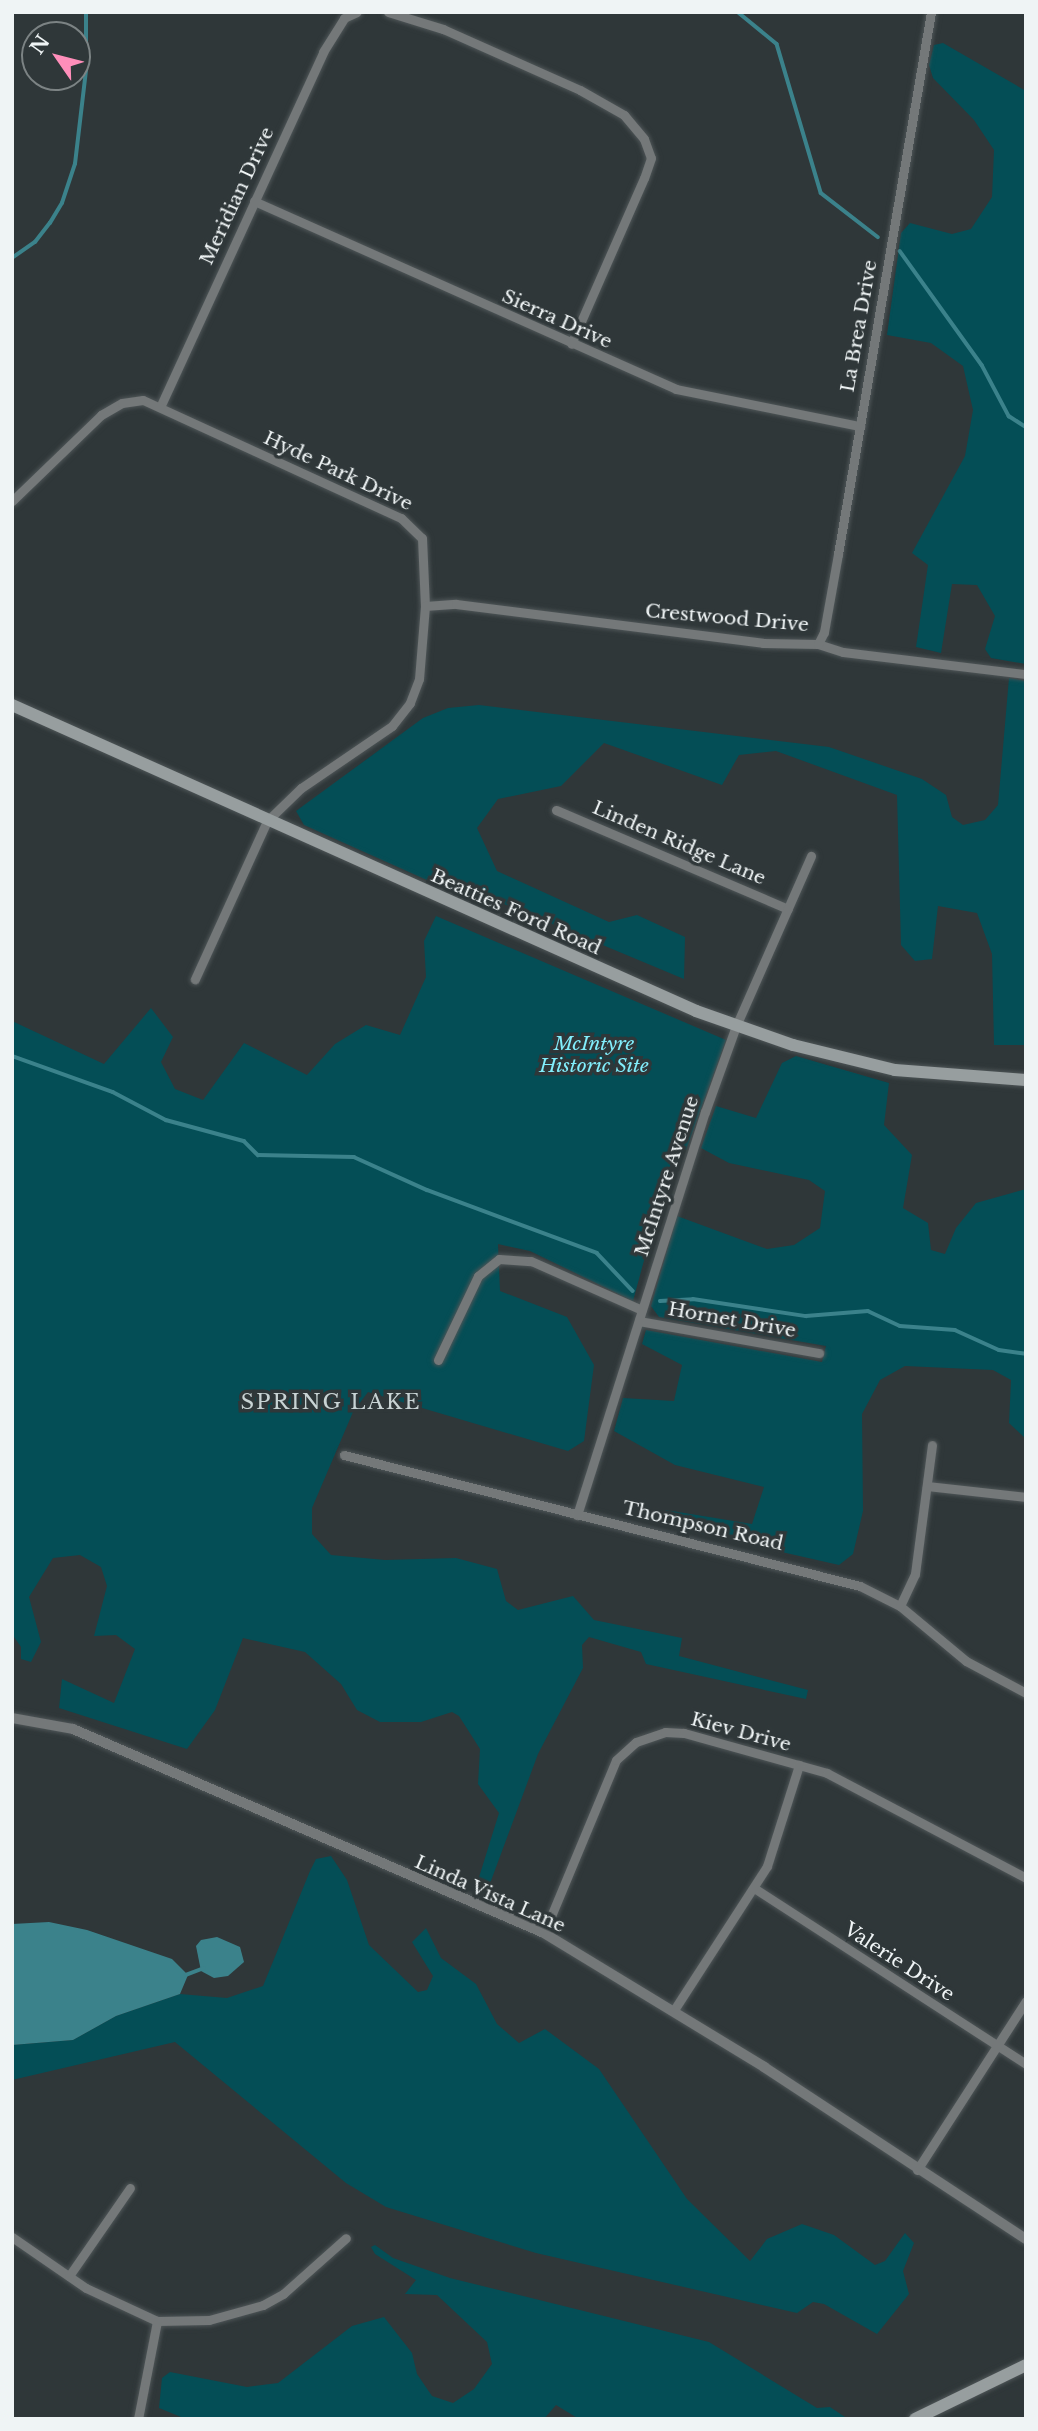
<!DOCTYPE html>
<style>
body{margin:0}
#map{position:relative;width:1038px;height:2431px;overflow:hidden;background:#2f3739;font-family:"Libre Baskerville",serif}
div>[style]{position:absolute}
.green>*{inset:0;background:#044e56}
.water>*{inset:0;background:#3b828b}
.stream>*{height:3.5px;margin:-1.75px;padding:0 1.75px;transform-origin:1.75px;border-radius:1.75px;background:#3b828b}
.roads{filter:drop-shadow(0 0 2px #4e5557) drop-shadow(0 0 2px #4e5557)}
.minor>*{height:9px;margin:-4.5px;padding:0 4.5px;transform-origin:4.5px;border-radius:4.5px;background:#747879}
.tertiary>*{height:10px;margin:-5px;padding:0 5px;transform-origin:5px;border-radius:5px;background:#747879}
.secondary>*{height:12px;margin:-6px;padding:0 6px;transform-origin:6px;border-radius:6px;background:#979e9f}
span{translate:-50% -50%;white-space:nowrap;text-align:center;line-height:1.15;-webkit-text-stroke:7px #2f3739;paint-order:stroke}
.street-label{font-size:19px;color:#eff4f5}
.park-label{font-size:19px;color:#82eefc;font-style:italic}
.neighbourhood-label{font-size:21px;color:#c8d3d4;letter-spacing:2px}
.frame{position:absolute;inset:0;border:14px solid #eff4f5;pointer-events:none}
.north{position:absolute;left:21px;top:21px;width:70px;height:70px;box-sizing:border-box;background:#2f3739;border:2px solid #7c8384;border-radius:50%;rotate:305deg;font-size:19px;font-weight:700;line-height:28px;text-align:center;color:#eff4f5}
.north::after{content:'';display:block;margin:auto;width:24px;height:32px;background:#ff8eba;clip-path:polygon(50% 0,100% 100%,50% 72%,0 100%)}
</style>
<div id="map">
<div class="green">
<div style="clip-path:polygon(943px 43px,1026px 91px,1026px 664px,991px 658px,985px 649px,995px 616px,977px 585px,952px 584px,941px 653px,916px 647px,928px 565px,912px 553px,965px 456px,973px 410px,963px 366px,931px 343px,887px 335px,901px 233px,910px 223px,952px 234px,971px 229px,992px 197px,994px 150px,974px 120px,933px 78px,929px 65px,934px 45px)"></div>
<div style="clip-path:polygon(1009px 678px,1026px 681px,1026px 1045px,994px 1045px,992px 954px,977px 913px,938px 906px,932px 959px,915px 961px,901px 945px,897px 795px,776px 751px,739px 755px,722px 785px,604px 743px,561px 786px,498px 799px,477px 828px,497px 871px,609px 922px,637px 915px,685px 937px,684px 979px,473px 891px,429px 881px,304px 825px,296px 811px,423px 718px,448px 708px,479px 705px,829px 747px,922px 779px,946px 795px,952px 817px,963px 825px,985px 820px,998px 805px)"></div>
<div style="clip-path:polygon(436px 916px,726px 1040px,686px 1150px,678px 1148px,669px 1168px,633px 1301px,530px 1251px,498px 1244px,500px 1291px,567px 1317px,594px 1365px,584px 1441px,568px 1451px,368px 1392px,353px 1412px,312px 1508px,312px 1534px,331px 1555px,385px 1560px,456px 1558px,497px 1569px,506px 1601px,518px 1610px,573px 1596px,594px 1620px,682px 1638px,679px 1656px,808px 1690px,806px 1699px,646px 1664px,641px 1652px,589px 1637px,582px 1645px,583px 1668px,538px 1754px,485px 1897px,475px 1890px,499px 1813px,478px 1784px,480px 1749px,459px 1716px,452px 1712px,421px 1722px,380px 1722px,357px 1710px,341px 1684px,305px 1652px,243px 1638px,215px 1710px,187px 1749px,59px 1708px,62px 1679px,114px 1703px,135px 1649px,116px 1635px,94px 1636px,107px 1586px,101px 1567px,80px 1555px,53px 1558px,29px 1597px,41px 1642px,31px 1662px,21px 1659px,21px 1647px,12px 1634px,12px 1021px,104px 1064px,151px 1008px,173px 1037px,161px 1062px,175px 1089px,203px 1100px,244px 1043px,307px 1075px,335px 1044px,366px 1025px,400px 1035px,426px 977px,424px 941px)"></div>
<div style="clip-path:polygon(796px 1056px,889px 1083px,884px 1125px,912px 1155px,903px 1208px,928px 1223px,931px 1250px,945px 1254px,956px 1228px,976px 1203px,1026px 1189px,1026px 1439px,1009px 1423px,1011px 1380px,993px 1370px,905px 1366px,880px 1380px,862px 1414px,863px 1511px,853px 1554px,839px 1565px,667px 1526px,659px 1520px,666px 1510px,752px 1524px,764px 1487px,675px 1465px,614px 1431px,623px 1398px,674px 1401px,682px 1365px,642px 1344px,646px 1330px,822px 1362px,826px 1346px,659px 1317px,651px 1306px,677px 1216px,767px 1249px,794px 1245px,820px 1228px,825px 1191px,809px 1180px,729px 1163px,701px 1148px,716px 1106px,756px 1118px,782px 1063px)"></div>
<div style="clip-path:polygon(331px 1856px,347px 1880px,369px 1945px,418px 1992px,427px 1990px,433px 1976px,412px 1942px,426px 1928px,441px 1958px,476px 1984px,497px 2024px,519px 2043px,545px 2029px,599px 2069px,687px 2199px,750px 2261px,767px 2239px,802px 2224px,834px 2235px,875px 2265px,885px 2261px,905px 2233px,914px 2243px,903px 2271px,909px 2294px,877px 2334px,824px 2304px,813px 2302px,797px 2313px,536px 2253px,386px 2207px,346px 2183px,175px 2042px,12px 2080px,12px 2045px,73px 2040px,116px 2016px,180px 1994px,227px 1998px,263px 1986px,310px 1871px,316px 1859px)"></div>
<div style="clip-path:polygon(375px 2245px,393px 2258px,450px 2278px,709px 2342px,817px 2408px,830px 2407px,848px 2419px,579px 2419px,556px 2405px,544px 2419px,186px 2419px,159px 2408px,162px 2378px,170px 2372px,247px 2387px,278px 2383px,352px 2326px,384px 2317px,412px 2353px,417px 2374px,432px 2396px,453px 2403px,474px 2389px,492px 2364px,487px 2342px,437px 2295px,405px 2294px,416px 2280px,375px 2254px,371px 2247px)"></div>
</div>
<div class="water">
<div style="clip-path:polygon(49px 1922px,87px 1930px,172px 1959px,188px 1975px,180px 1994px,116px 2016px,73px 2040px,12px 2045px,12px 1924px)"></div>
<div style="clip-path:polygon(217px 1937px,240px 1947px,244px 1962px,228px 1976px,214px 1978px,201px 1971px,196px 1946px,201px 1940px)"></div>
</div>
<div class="stream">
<div style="left:738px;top:12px;width:50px;rotate:39.4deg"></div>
<div style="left:777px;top:44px;width:155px;rotate:73.5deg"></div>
<div style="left:821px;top:193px;width:72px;rotate:37.7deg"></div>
<div style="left:900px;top:251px;width:140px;rotate:54.3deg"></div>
<div style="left:982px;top:365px;width:58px;rotate:62.1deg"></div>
<div style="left:1009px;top:416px;width:20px;rotate:33deg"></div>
<div style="left:12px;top:258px;width:28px;rotate:-35deg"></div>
<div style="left:35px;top:242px;width:24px;rotate:-52deg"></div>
<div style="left:50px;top:223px;width:23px;rotate:-59deg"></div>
<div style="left:62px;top:203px;width:41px;rotate:-71.6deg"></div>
<div style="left:75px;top:164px;width:95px;rotate:-83.3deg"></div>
<div style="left:86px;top:70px;width:58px;rotate:-90deg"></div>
<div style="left:12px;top:1056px;width:107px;rotate:19.6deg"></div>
<div style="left:113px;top:1092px;width:60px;rotate:27.8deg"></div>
<div style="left:166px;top:1120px;width:81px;rotate:15.1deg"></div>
<div style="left:244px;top:1141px;width:20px;rotate:45deg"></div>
<div style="left:258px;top:1155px;width:96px;rotate:1.2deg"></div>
<div style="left:354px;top:1157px;width:80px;rotate:24.3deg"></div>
<div style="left:427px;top:1190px;width:181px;rotate:20.3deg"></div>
<div style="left:597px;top:1253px;width:52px;rotate:46.5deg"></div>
<div style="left:660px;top:1301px;width:33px;rotate:-3deg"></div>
<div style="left:693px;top:1299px;width:114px;rotate:8.6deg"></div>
<div style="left:806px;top:1316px;width:62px;rotate:-4.6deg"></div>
<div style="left:868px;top:1311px;width:35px;rotate:25deg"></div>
<div style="left:900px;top:1326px;width:55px;rotate:4.2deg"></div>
<div style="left:955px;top:1330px;width:48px;rotate:24.4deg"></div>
<div style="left:999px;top:1350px;width:27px;rotate:8deg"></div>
<div style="left:186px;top:1975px;width:19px;rotate:-21deg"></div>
</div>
<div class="roads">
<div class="minor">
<div style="left:388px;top:12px;width:58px;rotate:17.2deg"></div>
<div style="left:443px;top:29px;width:150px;rotate:24deg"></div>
<div style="left:580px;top:90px;width:51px;rotate:29.6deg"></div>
<div style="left:624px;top:115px;width:31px;rotate:50deg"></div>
<div style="left:644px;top:139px;width:20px;rotate:70deg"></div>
<div style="left:651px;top:158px;width:21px;rotate:109deg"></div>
<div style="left:644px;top:178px;width:181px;rotate:113.7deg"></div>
<div style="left:254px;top:201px;width:462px;rotate:24deg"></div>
<div style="left:676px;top:389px;width:188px;rotate:11.4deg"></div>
<div style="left:161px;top:405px;width:388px;rotate:-65.3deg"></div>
<div style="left:323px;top:52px;width:40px;rotate:-58deg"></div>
<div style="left:344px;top:18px;width:14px;rotate:-25deg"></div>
<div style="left:12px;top:501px;width:124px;rotate:-44deg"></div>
<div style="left:101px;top:415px;width:24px;rotate:-30deg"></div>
<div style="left:122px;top:403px;width:21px;rotate:-8deg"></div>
<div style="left:143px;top:400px;width:284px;rotate:24.6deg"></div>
<div style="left:401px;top:518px;width:29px;rotate:44deg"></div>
<div style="left:422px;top:538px;width:68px;rotate:87.5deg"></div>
<div style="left:425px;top:606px;width:73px;rotate:94.7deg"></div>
<div style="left:419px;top:679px;width:26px;rotate:111deg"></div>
<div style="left:410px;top:703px;width:29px;rotate:128deg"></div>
<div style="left:392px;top:726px;width:110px;rotate:145.7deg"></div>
<div style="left:301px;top:788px;width:47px;rotate:135.9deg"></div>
<div style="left:267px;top:821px;width:174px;rotate:114.5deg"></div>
<div style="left:425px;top:606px;width:31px;rotate:-4deg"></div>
<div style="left:456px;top:604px;width:309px;rotate:7.2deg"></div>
<div style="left:763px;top:643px;width:55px;rotate:1deg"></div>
<div style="left:818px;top:644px;width:26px;rotate:18deg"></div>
<div style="left:843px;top:652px;width:184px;rotate:6.9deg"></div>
<div style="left:818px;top:644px;width:13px;rotate:-63deg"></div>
<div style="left:824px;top:632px;width:79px;rotate:-79.8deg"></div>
<div style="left:838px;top:554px;width:550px;rotate:-80.26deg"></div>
<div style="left:556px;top:810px;width:252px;rotate:23.1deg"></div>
<div style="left:639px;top:1321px;width:183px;rotate:10.1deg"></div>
<div style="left:438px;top:1360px;width:93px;rotate:-64.5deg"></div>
<div style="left:478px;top:1276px;width:27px;rotate:-39deg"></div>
<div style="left:499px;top:1259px;width:32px;rotate:4deg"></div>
<div style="left:531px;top:1261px;width:121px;rotate:23.8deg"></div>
<div style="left:344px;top:1455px;width:532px;rotate:14.25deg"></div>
<div style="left:860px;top:1586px;width:45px;rotate:26.6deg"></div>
<div style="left:900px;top:1606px;width:86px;rotate:39.8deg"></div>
<div style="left:966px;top:1661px;width:68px;rotate:28.1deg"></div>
<div style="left:927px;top:1486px;width:100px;rotate:6.3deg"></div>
<div style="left:577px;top:1515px;width:423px;rotate:-72.4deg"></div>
<div style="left:705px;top:1112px;width:91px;rotate:-70.2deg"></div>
<div style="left:736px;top:1026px;width:186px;rotate:-66.2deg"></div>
<div style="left:900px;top:1606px;width:35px;rotate:-65deg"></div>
<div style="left:915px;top:1574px;width:130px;rotate:-82.5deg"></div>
<div style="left:754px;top:1888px;width:324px;rotate:32.9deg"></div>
<div style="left:544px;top:1933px;width:187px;rotate:-67.4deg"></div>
<div style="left:616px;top:1760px;width:27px;rotate:-42deg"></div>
<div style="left:636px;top:1742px;width:31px;rotate:-19deg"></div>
<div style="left:665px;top:1732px;width:19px;rotate:3deg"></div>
<div style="left:684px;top:1733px;width:148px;rotate:15.6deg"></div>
<div style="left:827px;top:1773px;width:225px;rotate:27.8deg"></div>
<div style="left:674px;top:2010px;width:171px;rotate:-57.1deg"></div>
<div style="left:767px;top:1866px;width:106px;rotate:-72.4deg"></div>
<div style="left:917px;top:2170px;width:201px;rotate:-57.2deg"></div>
<div style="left:12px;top:2237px;width:90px;rotate:34.6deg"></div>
<div style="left:86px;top:2288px;width:78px;rotate:24.9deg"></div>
<div style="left:157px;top:2321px;width:52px;rotate:-1.1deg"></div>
<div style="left:209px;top:2320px;width:56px;rotate:-15.5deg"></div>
<div style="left:263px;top:2305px;width:23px;rotate:-29deg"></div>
<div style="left:283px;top:2294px;width:84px;rotate:-41.6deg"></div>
<div style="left:69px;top:2276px;width:107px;rotate:-55.3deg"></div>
<div style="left:138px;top:2419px;width:100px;rotate:-79deg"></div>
</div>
<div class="tertiary">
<div style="left:12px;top:1718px;width:62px;rotate:10.2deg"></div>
<div style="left:73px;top:1729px;width:513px;rotate:23.42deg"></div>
<div style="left:544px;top:1933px;width:258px;rotate:31.3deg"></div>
<div style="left:764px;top:2067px;width:313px;rotate:33.3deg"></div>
</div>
<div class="secondary">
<div style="left:12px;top:705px;width:749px;rotate:24.1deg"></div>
<div style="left:696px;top:1011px;width:103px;rotate:19.3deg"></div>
<div style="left:793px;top:1045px;width:105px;rotate:13.8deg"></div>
<div style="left:895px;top:1070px;width:131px;rotate:4.4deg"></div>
<div style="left:915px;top:2419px;width:123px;rotate:-25.9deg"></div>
</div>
</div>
<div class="street-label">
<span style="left:237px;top:196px;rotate:-65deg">Meridian Drive</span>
<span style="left:557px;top:319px;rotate:24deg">Sierra Drive</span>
<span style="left:859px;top:326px;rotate:-80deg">La Brea Drive</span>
<span style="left:338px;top:471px;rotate:25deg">Hyde Park Drive</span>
<span style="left:727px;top:618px;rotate:5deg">Crestwood Drive</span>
<span style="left:679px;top:843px;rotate:23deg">Linden Ridge Lane</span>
<span style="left:516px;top:912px;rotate:24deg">Beatties Ford Road</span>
<span style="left:667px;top:1176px;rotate:-72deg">McIntyre Avenue</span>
<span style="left:732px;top:1320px;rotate:10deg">Hornet Drive</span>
<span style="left:703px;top:1526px;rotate:13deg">Thompson Road</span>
<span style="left:741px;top:1732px;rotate:15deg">Kiev Drive</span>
<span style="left:490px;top:1894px;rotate:24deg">Linda Vista Lane</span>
<span style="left:899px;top:1962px;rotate:33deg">Valerie Drive</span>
</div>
<div class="park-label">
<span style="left:594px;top:1055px">McIntyre<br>Historic Site</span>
</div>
<div class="neighbourhood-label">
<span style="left:331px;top:1402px">SPRING LAKE</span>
</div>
<div class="frame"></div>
<div class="north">N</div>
</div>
